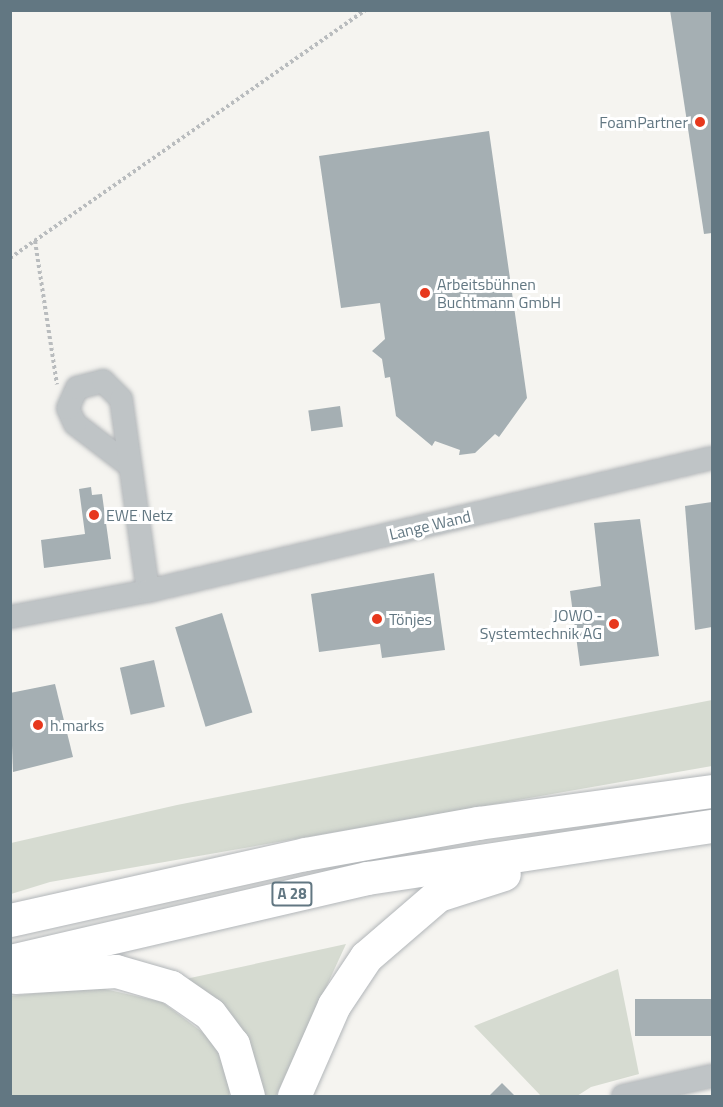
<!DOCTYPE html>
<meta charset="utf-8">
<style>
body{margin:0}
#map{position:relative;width:723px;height:1107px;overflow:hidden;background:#f5f4f0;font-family:"Titillium Web",sans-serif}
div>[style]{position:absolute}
.green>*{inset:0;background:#d6dbd1}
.building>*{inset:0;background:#a5afb3;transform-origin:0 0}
.path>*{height:4px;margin-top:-2px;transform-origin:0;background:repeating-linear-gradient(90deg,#b9bcbe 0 3px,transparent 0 6px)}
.roads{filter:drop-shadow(0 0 2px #b2b6b9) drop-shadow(0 0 2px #b2b6b9)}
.street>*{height:22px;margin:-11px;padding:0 11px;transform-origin:11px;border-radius:11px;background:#bfc4c6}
.highway>*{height:33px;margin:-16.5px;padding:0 16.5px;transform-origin:16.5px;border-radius:16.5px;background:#fff}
.dots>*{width:16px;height:16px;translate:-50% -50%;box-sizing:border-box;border:3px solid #fff;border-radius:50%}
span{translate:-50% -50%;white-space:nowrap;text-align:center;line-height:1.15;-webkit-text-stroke:6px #fff;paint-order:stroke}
.shield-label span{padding:2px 4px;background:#fff;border:2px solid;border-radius:4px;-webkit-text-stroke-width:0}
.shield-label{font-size:15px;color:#627782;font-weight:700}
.poi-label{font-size:16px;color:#627782}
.right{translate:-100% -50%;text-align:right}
.left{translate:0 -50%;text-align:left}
.street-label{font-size:16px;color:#627782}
.frame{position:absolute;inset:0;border:12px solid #627782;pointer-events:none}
</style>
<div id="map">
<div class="green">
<div style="clip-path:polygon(712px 700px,712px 766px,50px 882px,11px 894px,11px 843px,177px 805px)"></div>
<div style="clip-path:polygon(346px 944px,276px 1096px,259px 1096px,181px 980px)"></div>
<div style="clip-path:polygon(618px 969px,639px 1074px,591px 1087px,577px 1096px,541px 1096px,474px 1026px)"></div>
<div style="clip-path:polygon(96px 987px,162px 1002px,213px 1040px,230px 1084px,229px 1096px,11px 1096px,10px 996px)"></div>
</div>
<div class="building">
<div style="clip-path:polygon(670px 10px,712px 10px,712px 233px,704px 234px)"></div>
<div style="clip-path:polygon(489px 131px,527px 398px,499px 437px,495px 434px,475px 453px,459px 455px,460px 450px,435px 441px,432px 446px,396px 416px,390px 377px,385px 378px,382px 359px,372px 351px,385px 339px,380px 303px,341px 308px,319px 156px)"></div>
<div style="left:340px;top:406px;width:21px;height:32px;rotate:82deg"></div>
<div style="clip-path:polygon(91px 487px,92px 495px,102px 494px,111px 559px,44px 568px,41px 540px,85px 534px,79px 489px)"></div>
<div style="clip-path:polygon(712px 502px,712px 627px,695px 630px,685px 506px)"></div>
<div style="clip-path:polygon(640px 519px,659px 656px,580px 666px,570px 591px,601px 586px,594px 523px)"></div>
<div style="clip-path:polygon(434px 573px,445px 650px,382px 658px,380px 644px,319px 652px,311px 594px)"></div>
<div style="left:222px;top:613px;width:104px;height:49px;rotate:73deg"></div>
<div style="left:154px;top:660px;width:48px;height:35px;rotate:77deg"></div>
<div style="clip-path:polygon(55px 684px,73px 757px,13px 772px,10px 693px)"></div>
<div style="left:712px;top:999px;width:37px;height:77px;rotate:90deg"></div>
<div style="clip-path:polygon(502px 1083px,515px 1096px,489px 1096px)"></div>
</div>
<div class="path">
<div style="left:35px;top:241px;width:145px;rotate:81.3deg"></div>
<div style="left:10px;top:258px;width:433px;rotate:-34.9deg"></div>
</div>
<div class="roads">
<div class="street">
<div style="left:130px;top:466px;width:69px;rotate:-142.6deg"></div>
<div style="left:75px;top:424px;width:17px;rotate:-114deg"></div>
<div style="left:68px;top:408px;width:22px;rotate:-66deg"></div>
<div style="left:77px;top:388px;width:27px;rotate:-15deg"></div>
<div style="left:103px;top:381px;width:25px;rotate:45deg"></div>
<div style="left:121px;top:399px;width:194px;rotate:82deg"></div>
<div style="left:10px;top:617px;width:140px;rotate:-10.7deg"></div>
<div style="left:148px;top:591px;width:579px;rotate:-13.27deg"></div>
<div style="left:623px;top:1096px;width:91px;rotate:-12.7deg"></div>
</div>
<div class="highway">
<div style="left:10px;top:920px;width:302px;rotate:-12.6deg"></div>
<div style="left:305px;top:854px;width:176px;rotate:-10.2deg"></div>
<div style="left:478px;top:823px;width:236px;rotate:-7.8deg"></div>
<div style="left:10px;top:961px;width:367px;rotate:-13.1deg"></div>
<div style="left:367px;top:878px;width:349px;rotate:-8.6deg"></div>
<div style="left:15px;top:977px;width:101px;rotate:-3.4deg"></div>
<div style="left:116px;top:971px;width:57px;rotate:16.2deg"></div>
<div style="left:171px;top:987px;width:47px;rotate:34.7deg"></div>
<div style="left:210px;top:1014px;width:38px;rotate:53deg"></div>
<div style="left:233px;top:1044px;width:54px;rotate:73.9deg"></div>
<div style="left:294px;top:1096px;width:99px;rotate:-66.3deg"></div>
<div style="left:334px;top:1005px;width:58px;rotate:-56.3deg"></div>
<div style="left:366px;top:957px;width:95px;rotate:-40.7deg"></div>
<div style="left:438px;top:895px;width:69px;rotate:-17.7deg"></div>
</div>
</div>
<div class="dots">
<div style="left:700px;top:122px;background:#e7381d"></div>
<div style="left:425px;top:293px;background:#e7381d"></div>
<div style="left:94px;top:515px;background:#e7381d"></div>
<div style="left:377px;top:619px;background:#e7381d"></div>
<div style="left:614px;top:624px;background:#e7381d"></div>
<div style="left:38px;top:725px;background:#e7381d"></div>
</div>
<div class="shield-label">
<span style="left:292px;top:894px">A 28</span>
</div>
<div class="poi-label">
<span class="right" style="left:688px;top:122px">FoamPartner</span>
<span class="left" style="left:437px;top:293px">Arbeitsbühnen<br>Buchtmann GmbH</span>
<span class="left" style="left:106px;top:515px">EWE Netz</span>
<span class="right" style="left:602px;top:624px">JOWO ‑<br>Systemtechnik AG</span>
<span class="left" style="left:389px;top:619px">Tönjes</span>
<span class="left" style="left:50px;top:725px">h.marks</span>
</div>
<div class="street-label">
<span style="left:430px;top:525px;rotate:-13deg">Lange Wand</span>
</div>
<div class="frame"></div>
</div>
